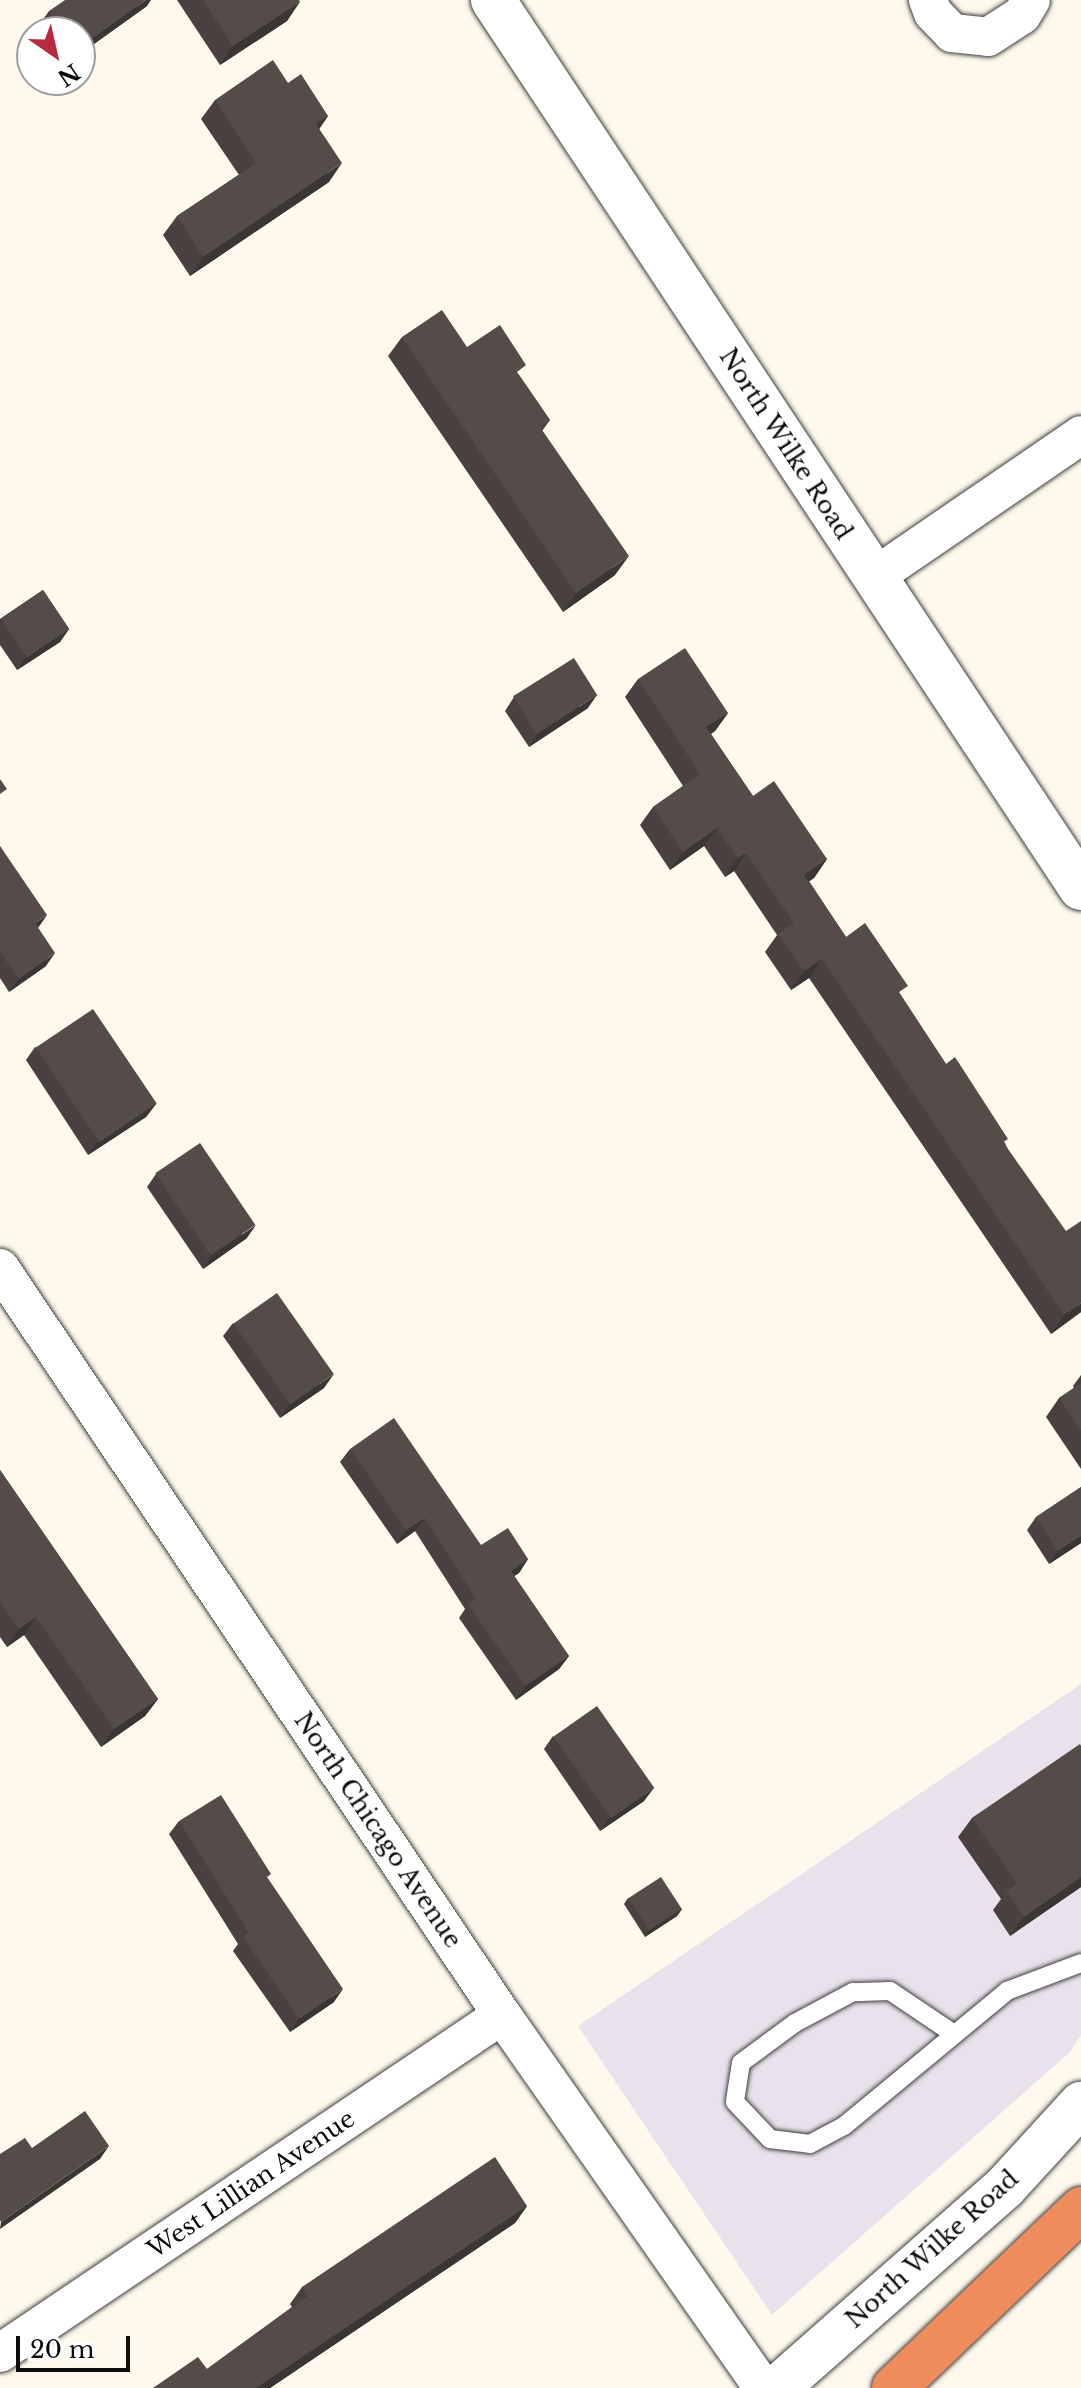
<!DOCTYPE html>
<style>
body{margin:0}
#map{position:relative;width:1081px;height:2388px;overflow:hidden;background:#fef9ec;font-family:"Libre Baskerville",serif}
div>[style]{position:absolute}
.industrial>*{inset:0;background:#e9e1eb}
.roads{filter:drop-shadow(0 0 2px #3f3f3f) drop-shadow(0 0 2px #3f3f3f)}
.service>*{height:18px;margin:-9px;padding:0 9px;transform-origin:9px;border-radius:9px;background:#fff}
.minor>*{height:38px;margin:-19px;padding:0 19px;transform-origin:19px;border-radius:19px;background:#fff}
.tertiary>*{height:44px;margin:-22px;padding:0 22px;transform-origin:22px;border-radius:22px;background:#fff}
.motorway>*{height:44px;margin:-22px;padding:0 22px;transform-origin:22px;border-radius:22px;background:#ee8d5b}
.wall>*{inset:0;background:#48413f}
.shaded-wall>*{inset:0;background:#3b3533}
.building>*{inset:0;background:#544c49;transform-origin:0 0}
span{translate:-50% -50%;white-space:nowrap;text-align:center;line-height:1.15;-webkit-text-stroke:8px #fff;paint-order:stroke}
.street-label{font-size:24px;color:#0c0c0c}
.north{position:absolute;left:16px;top:16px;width:80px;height:80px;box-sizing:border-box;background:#fff;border:2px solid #9e9e9e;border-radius:50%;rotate:146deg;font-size:22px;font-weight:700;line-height:32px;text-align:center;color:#0c0c0c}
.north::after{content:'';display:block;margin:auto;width:28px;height:36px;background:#b62b41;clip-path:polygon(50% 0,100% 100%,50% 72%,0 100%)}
.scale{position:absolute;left:16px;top:2336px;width:114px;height:36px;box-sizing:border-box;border:4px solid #0c0c0c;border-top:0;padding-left:10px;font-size:24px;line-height:28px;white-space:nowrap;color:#0c0c0c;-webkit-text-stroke:6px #fff;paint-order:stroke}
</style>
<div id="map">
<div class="industrial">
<div style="clip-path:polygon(1081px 1684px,1081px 2035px,1070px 2052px,772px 2315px,578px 2026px)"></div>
</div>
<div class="roads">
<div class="service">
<div style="left:954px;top:2034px;width:77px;rotate:-146.1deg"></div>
<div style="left:890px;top:1991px;width:37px;rotate:178deg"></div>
<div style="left:853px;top:1992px;width:66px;rotate:151.9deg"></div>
<div style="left:795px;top:2023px;width:67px;rotate:143.5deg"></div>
<div style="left:741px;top:2063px;width:39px;rotate:99deg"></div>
<div style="left:735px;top:2102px;width:51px;rotate:46.6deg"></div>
<div style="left:770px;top:2139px;width:40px;rotate:7.1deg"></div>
<div style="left:810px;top:2144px;width:38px;rotate:-28deg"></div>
<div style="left:844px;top:2126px;width:212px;rotate:-39.6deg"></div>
<div style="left:1007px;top:1991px;width:79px;rotate:-20.7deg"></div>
</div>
<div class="minor">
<div style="left:928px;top:0;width:14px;rotate:69deg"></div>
<div style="left:933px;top:13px;width:28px;rotate:46deg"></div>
<div style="left:952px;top:33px;width:36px;rotate:6deg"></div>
<div style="left:988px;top:37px;width:40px;rotate:-32.9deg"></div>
<div style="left:1022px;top:15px;width:17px;rotate:-59deg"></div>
<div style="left:874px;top:577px;width:251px;rotate:-34.4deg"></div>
<div style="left:0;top:1268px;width:900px;rotate:56.1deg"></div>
<div style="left:502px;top:2015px;width:455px;rotate:55deg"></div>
<div style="left:0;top:2353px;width:605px;rotate:-33.95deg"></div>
</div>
<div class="tertiary">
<div style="left:493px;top:0;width:1065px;rotate:56.49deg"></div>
<div style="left:777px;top:2388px;width:304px;rotate:-41.4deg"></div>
<div style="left:1005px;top:2187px;width:113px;rotate:-47.5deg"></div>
</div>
<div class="motorway">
<div style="left:894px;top:2388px;width:259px;rotate:-43.7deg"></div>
</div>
</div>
<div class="wall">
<div style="clip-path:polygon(177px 0,299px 0,287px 21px,220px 65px)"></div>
<div style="clip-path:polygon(147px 6px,80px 54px,80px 32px,45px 32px,39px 25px,49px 11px)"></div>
<div style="clip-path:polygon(288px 83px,328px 116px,319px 129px,329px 182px,190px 276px,163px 235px,177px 216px,239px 175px,201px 119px,215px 100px)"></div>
<div style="clip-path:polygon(402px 337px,467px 347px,519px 375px,550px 420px,542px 431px,615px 575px,563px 612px,388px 356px)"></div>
<div style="clip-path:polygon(43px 590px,69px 629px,60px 642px,17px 670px,0 645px,0 619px)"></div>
<div style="clip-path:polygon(638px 679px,728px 713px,715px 731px,711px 734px,753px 796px,827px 859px,814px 878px,809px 881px,846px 937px,901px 996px,946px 1064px,1005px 1143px,1081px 1312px,1051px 1334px,809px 978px,791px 990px,765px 952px,777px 935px,734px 871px,725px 877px,704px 846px,670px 870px,640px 825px,653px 807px,683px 786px,625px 697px)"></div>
<div style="clip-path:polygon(514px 697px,588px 708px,529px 747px,505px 711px)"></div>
<div style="clip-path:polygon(0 846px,38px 928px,46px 966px,9px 992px,0 978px)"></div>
<div style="clip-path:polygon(35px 1047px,156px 1104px,146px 1117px,88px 1155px,26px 1060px)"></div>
<div style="clip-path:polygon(156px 1174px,247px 1238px,203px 1269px,147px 1187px)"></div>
<div style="clip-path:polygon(233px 1323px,324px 1388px,280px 1418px,223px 1336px)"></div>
<div style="clip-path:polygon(1081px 1375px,1081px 1469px,1046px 1417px,1059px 1398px,1074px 1388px,1073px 1386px)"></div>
<div style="clip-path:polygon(350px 1449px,481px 1545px,528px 1559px,519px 1573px,514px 1576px,569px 1656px,559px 1669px,516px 1700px,459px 1618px,465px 1609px,415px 1531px,397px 1544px,340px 1462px)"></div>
<div style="clip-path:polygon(0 1470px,158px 1699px,145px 1716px,101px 1747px,24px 1635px,7px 1647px,0 1637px)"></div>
<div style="clip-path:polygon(1081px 1487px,1081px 1543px,1049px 1564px,1027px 1530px,1036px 1517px)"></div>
<div style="clip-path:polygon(553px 1736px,644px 1801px,600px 1831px,544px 1749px)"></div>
<div style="clip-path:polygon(1081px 1746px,1081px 1887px,1010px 1936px,993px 1910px,1001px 1899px,958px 1837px,972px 1818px)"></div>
<div style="clip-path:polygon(179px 1821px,268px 1879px,334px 2002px,290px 2032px,233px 1951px,238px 1944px,169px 1834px)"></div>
<div style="clip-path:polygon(628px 1898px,682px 1909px,677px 1916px,645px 1937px,624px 1904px)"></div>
<div style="clip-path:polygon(527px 2206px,515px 2223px,270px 2388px,153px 2388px,207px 2369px,292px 2307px,290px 2304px,302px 2287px)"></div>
</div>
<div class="shaded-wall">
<div style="clip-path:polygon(146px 0,151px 0,147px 6px,80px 54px,80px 47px)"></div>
<div style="clip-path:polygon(300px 2px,287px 21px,220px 65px,233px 46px)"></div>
<div style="clip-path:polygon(328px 116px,315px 135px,316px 124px)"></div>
<div style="clip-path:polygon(342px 163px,329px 182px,190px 276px,203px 257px)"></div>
<div style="clip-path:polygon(629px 556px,615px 575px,563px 612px,576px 593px)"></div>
<div style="clip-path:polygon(69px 629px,60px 642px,17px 670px,26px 657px)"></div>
<div style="clip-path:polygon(597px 695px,588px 708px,529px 747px,538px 734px)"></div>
<div style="clip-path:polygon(728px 713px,715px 731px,693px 746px,706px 727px)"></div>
<div style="clip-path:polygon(717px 828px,704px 846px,670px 870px,683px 852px)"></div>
<div style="clip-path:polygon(746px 853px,734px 871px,725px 877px,738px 858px)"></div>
<div style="clip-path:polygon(827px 859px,814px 878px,792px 893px,804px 875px)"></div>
<div style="clip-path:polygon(47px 915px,38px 928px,35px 923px)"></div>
<div style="clip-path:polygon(55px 953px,46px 966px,9px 992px,19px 979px)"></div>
<div style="clip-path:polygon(822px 959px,809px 978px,791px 990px,804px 971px)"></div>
<div style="clip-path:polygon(156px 1104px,146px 1117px,88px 1155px,97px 1142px)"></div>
<div style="clip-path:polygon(256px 1225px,247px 1238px,203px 1269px,212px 1255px)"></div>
<div style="clip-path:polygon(1081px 1303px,1081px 1312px,1051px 1334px,1064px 1315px)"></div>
<div style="clip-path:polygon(334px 1374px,324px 1388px,280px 1418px,289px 1405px)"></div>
<div style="clip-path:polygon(425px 1518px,415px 1531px,397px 1544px,406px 1530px)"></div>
<div style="clip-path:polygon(1081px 1536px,1081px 1543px,1049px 1564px,1058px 1551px)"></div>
<div style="clip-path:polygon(528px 1559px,519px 1573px,502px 1584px,511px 1571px)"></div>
<div style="clip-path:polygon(36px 1617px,24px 1635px,7px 1647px,19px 1629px)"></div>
<div style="clip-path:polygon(569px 1656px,559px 1669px,516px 1700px,525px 1686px)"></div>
<div style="clip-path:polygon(158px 1699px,145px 1716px,101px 1747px,114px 1729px)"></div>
<div style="clip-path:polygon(654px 1788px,644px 1801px,600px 1831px,609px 1818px)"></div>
<div style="clip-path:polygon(1081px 1877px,1081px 1887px,1010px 1936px,1024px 1917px)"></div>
<div style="clip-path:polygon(682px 1909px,677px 1916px,645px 1937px,649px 1930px)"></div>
<div style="clip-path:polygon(343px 1989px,334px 2002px,290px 2032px,299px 2019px)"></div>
<div style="clip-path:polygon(109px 2146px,100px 2159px,0 2229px,1px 2222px)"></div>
<div style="clip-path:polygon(527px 2206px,515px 2223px,270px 2388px,256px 2388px)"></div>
</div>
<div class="building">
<div style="clip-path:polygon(65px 0,146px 0,80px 47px,80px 32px,63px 32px,49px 11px)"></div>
<div style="clip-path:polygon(203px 0,299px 0,300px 2px,233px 46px)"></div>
<div style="clip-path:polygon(273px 60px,288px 83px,301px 74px,328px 116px,316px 124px,342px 163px,203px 257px,177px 216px,256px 163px,215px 100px)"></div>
<div style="clip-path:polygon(442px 310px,467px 347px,500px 325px,526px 365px,517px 372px,550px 420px,540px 427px,629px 556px,576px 593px,402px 337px)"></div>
<div style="left:43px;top:590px;width:47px;height:51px;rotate:56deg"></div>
<div style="clip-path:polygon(685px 648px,728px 713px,706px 727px,753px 796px,774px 781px,827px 859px,804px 875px,846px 937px,865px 923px,908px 986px,899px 992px,946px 1064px,955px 1057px,1008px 1139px,1003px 1142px,1066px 1231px,1081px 1221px,1081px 1303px,1064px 1315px,822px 959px,804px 971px,778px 934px,794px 923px,746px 853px,738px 858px,717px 828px,683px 852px,653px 807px,700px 774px,638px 679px)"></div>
<div style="left:574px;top:658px;width:44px;height:72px;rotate:58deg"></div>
<div style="clip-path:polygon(0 779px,7px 789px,0 794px)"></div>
<div style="clip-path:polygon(0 846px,47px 915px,35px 923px,55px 953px,19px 979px,0 952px)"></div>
<div style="left:93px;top:1009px;width:114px;height:69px;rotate:56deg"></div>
<div style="left:200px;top:1143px;width:99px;height:54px;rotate:56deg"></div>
<div style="left:277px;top:1293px;width:99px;height:53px;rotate:55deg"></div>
<div style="clip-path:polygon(1081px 1383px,1081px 1430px,1059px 1398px)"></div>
<div style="clip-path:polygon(394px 1418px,481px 1545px,508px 1528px,528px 1559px,511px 1571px,569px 1656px,525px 1686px,468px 1604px,476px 1599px,425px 1518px,406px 1530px,350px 1449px)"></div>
<div style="clip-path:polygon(0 1470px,158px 1699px,114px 1729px,36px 1617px,19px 1629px,0 1602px)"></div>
<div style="clip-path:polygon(1081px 1487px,1081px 1536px,1058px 1551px,1036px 1517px)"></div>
<div style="left:597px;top:1706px;width:100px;height:53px;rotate:55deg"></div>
<div style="clip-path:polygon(1080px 1744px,1081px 1746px,1081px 1877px,1024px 1917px,1006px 1891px,1017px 1884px,972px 1818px)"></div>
<div style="clip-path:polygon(221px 1795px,271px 1874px,267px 1877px,343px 1989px,299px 2019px,243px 1937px,249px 1933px,179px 1821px)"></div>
<div style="left:661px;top:1877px;width:38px;height:39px;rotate:57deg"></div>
<div style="clip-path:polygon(85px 2111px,109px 2146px,1px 2222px,0 2220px,0 2154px,25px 2138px,32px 2148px)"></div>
<div style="clip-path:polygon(495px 2157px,527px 2206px,256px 2388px,153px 2388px,198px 2357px,207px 2369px,308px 2296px,302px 2287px)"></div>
</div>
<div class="street-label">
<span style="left:786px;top:444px;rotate:57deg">North Wilke Road</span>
<span style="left:378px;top:1830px;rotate:56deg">North Chicago Avenue</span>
<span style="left:251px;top:2184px;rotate:-34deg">West Lillian Avenue</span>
<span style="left:932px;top:2249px;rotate:-42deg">North Wilke Road</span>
</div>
<div class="north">N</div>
<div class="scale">20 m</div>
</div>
